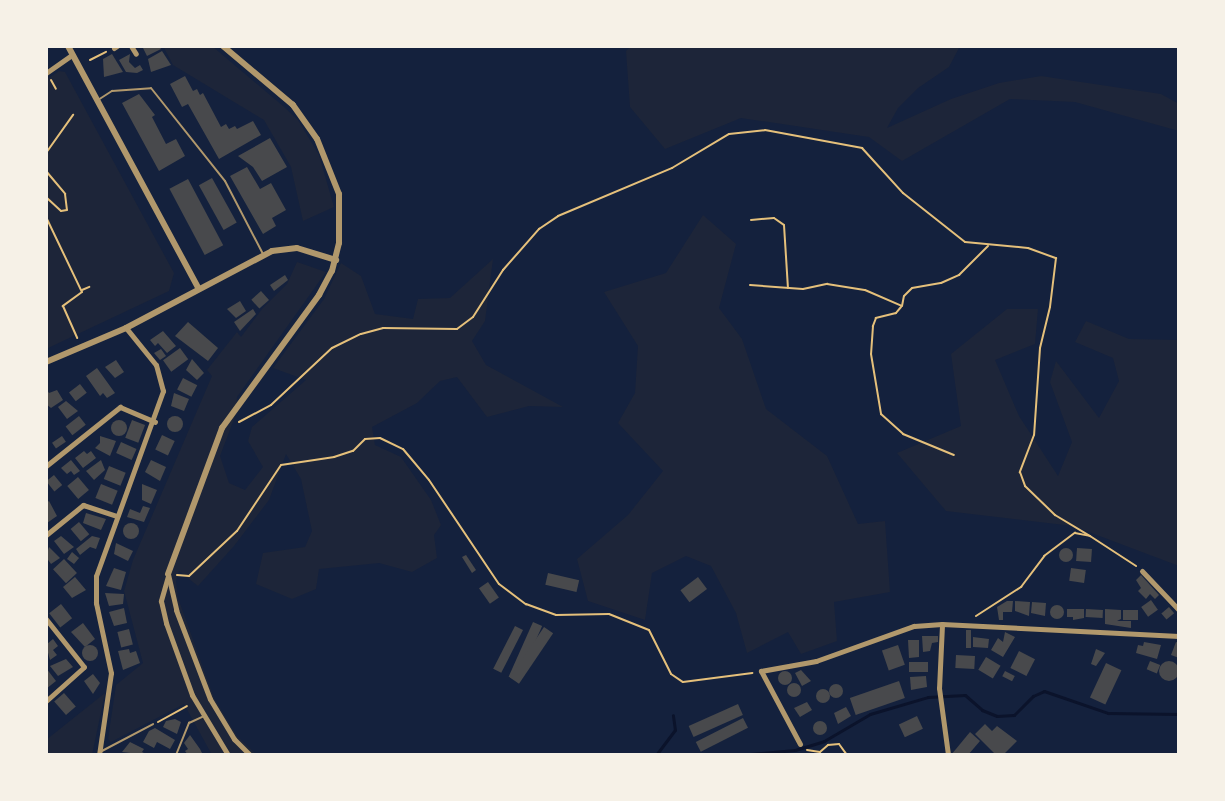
<!DOCTYPE html>
<style>
body{margin:0}
#map{position:relative;width:1225px;height:801px;overflow:hidden;background:#14213d;font-family:Manrope,sans-serif}
div>[style]{position:absolute}
.green>*{inset:0;background:#1d2539}
.stream>*{height:3px;margin:-1.5px;padding:0 1.5px;transform-origin:1.5px;border-radius:1.5px;background:#0b132b}
.building>*{inset:0;background:#48494c;transform-origin:0 0}
.round{border-radius:50%}
.path>*{height:2px;margin:-1px;padding:0 1px;transform-origin:1px;border-radius:1px;background:#e5c07b}
.service>*{height:2px;margin:-1px;padding:0 1px;transform-origin:1px;border-radius:1px;background:#b1986c}
.minor>*{height:5px;margin:-2.5px;padding:0 2.5px;transform-origin:2.5px;border-radius:2.5px;background:#b1986c}
.tertiary>*{height:6px;margin:-3px;padding:0 3px;transform-origin:3px;border-radius:3px;background:#b1986c}
span{translate:-50% -50%;white-space:nowrap;text-align:center;line-height:1.15;-webkit-text-stroke:6px #f6f1e7;paint-order:stroke}
.frame{position:absolute;inset:0;border:48px solid #f6f1e7;pointer-events:none}
</style>
<div id="map">
<div class="green">
<div style="clip-path:polygon(163px 46px,212px 46px,283px 106px,298px 120px,319px 155px,334px 207px,303px 221px,291px 167px,264px 120px,173px 65px)"></div>
<div style="clip-path:polygon(631px 46px,960px 46px,949px 67px,918px 88px,898px 108px,887px 128px,951px 99px,999px 83px,1041px 76px,1161px 94px,1179px 104px,1179px 131px,1075px 102px,1010px 99px,902px 161px,869px 137px,741px 118px,665px 149px,630px 107px,626px 51px)"></div>
<div style="clip-path:polygon(59px 71px,65px 72px,174px 273px,169px 291px,46px 349px,46px 80px)"></div>
<div style="clip-path:polygon(703px 215px,736px 244px,719px 308px,742px 339px,766px 409px,827px 456px,858px 524px,885px 521px,890px 592px,834px 602px,837px 641px,801px 654px,788px 632px,747px 653px,736px 613px,711px 566px,686px 556px,652px 573px,645px 620px,588px 601px,577px 559px,628px 515px,663px 471px,618px 423px,635px 393px,638px 346px,604px 292px,666px 273px)"></div>
<div style="clip-path:polygon(493px 259px,485px 321px,472px 341px,486px 365px,563px 407px,529px 406px,487px 417px,457px 377px,440px 381px,417px 403px,372px 427px,375px 445px,401px 457px,431px 500px,441px 525px,434px 535px,437px 558px,412px 572px,379px 563px,319px 569px,316px 589px,292px 599px,256px 584px,263px 553px,305px 547px,312px 531px,301px 479px,286px 454px,269px 500px,234px 546px,198px 586px,179px 571px,176px 581px,178px 598px,214px 698px,237px 736px,257px 755px,212px 755px,184px 704px,111px 742px,108px 739px,116px 685px,143px 663px,124px 591px,133px 560px,212px 376px,207px 370px,237px 332px,241px 337px,262px 309px,287px 284px,297px 262px,326px 272px,237px 397px,236px 414px,220px 456px,229px 483px,245px 490px,263px 467px,248px 441px,252px 427px,306px 380px,273px 368px,324px 299px,341px 263px,361px 276px,375px 314px,413px 319px,418px 299px,450px 298px)"></div>
<div style="clip-path:polygon(1007px 309px,1038px 309px,1035px 344px,995px 360px,1019px 416px,1058px 476px,1072px 442px,1050px 382px,1056px 361px,1099px 418px,1119px 381px,1113px 358px,1075px 342px,1086px 321px,1129px 339px,1179px 340px,1179px 566px,1073px 526px,946px 511px,897px 453px,961px 426px,951px 354px)"></div>
<div style="clip-path:polygon(105px 693px,92px 755px,46px 755px,46px 740px)"></div>
</div>
<div class="stream">
<div style="left:656px;top:755px;width:31px;rotate:-53deg"></div>
<div style="left:675px;top:730px;width:15px;rotate:-98deg"></div>
<div style="left:739px;top:755px;width:56px;rotate:-5.1deg"></div>
<div style="left:795px;top:750px;width:30px;rotate:-17deg"></div>
<div style="left:824px;top:741px;width:53px;rotate:-30.4deg"></div>
<div style="left:870px;top:714px;width:60px;rotate:-16.3deg"></div>
<div style="left:928px;top:697px;width:37px;rotate:-3deg"></div>
<div style="left:965px;top:695px;width:23px;rotate:41deg"></div>
<div style="left:982px;top:710px;width:16px;rotate:22deg"></div>
<div style="left:997px;top:716px;width:17px;rotate:-3deg"></div>
<div style="left:1014px;top:715px;width:27px;rotate:-45deg"></div>
<div style="left:1033px;top:696px;width:12px;rotate:-24deg"></div>
<div style="left:1044px;top:691px;width:68px;rotate:19deg"></div>
<div style="left:1108px;top:713px;width:71px;rotate:0.8deg"></div>
</div>
<div class="building">
<div style="clip-path:polygon(142px 46px,159px 46px,161px 49px,147px 56px)"></div>
<div style="clip-path:polygon(162px 51px,171px 65px,151px 72px,148px 59px)"></div>
<div style="clip-path:polygon(112px 54px,123px 72px,104px 77px,103px 59px)"></div>
<div style="clip-path:polygon(130px 54px,129px 62px,135px 68px,140px 65px,143px 70px,137px 73px,126px 72px,119px 60px)"></div>
<div style="clip-path:polygon(185px 76px,193px 91px,197px 89px,200px 95px,203px 93px,221px 127px,226px 124px,229px 129px,235px 126px,237px 129px,253px 121px,261px 135px,219px 159px,188px 104px,182px 107px,170px 84px)"></div>
<div style="clip-path:polygon(139px 94px,155px 115px,152px 117px,166px 144px,176px 139px,185px 156px,159px 171px,122px 103px)"></div>
<div style="clip-path:polygon(270px 138px,287px 167px,262px 181px,253px 167px,238px 156px)"></div>
<div style="clip-path:polygon(247px 167px,260px 189px,271px 183px,286px 210px,272px 218px,276px 226px,263px 234px,230px 176px)"></div>
<div style="left:212px;top:178px;width:51px;height:15px;rotate:61deg"></div>
<div style="left:188px;top:179px;width:75px;height:21px;rotate:62deg"></div>
<div style="clip-path:polygon(285px 275px,288px 280px,274px 291px,270px 285px)"></div>
<div style="left:261px;top:291px;width:12px;height:13px;rotate:48deg"></div>
<div style="clip-path:polygon(240px 301px,246px 311px,236px 318px,227px 309px)"></div>
<div style="clip-path:polygon(253px 309px,256px 314px,240px 331px,234px 322px)"></div>
<div style="clip-path:polygon(188px 322px,218px 348px,208px 361px,175px 336px)"></div>
<div style="clip-path:polygon(163px 331px,176px 346px,167px 353px,158px 343px,155px 346px,150px 340px)"></div>
<div style="left:180px;top:348px;width:14px;height:21px;rotate:54deg"></div>
<div style="clip-path:polygon(161px 349px,166px 356px,160px 360px,154px 353px)"></div>
<div style="clip-path:polygon(192px 359px,204px 373px,197px 380px,186px 370px)"></div>
<div style="clip-path:polygon(116px 360px,124px 372px,115px 378px,105px 367px)"></div>
<div style="clip-path:polygon(97px 368px,115px 393px,107px 398px,103px 393px,100px 396px,86px 376px)"></div>
<div style="left:183px;top:378px;width:16px;height:13px;rotate:27deg"></div>
<div style="left:80px;top:384px;width:11px;height:14px;rotate:52deg"></div>
<div style="clip-path:polygon(46px 389px,49px 393px,57px 390px,63px 400px,51px 408px,46px 404px)"></div>
<div style="clip-path:polygon(174px 393px,189px 399px,184px 411px,171px 406px)"></div>
<div style="clip-path:polygon(66px 401px,78px 411px,67px 419px,58px 407px)"></div>
<div style="left:79px;top:416px;width:11px;height:17px;rotate:52deg"></div>
<div class="round" style="left:167px;top:416px;width:16px;height:16px"></div>
<div class="round" style="left:111px;top:420px;width:16px;height:16px"></div>
<div style="left:132px;top:420px;width:14px;height:19px;rotate:21deg"></div>
<div style="left:162px;top:435px;width:14px;height:16px;rotate:25deg"></div>
<div style="left:62px;top:436px;width:7px;height:12px;rotate:56deg"></div>
<div style="clip-path:polygon(100px 436px,116px 441px,110px 456px,95px 448px,100px 443px)"></div>
<div style="left:121px;top:442px;width:17px;height:12px;rotate:24deg"></div>
<div style="clip-path:polygon(84px 451px,87px 454px,91px 451px,96px 458px,83px 468px,75px 458px)"></div>
<div style="clip-path:polygon(71px 460px,80px 471px,74px 475px,71px 471px,67px 474px,61px 468px)"></div>
<div style="clip-path:polygon(101px 460px,105px 470px,94px 480px,86px 471px)"></div>
<div style="clip-path:polygon(151px 460px,166px 467px,160px 481px,145px 472px)"></div>
<div style="left:109px;top:466px;width:18px;height:14px;rotate:22deg"></div>
<div style="left:54px;top:475px;width:13px;height:10px;rotate:51deg"></div>
<div style="left:78px;top:477px;width:17px;height:14px;rotate:50deg"></div>
<div style="left:101px;top:484px;width:18px;height:15px;rotate:22deg"></div>
<div style="clip-path:polygon(142px 484px,157px 490px,151px 504px,142px 500px)"></div>
<div style="clip-path:polygon(49px 501px,57px 516px,47px 523px,46px 503px)"></div>
<div style="clip-path:polygon(143px 506px,150px 508px,144px 522px,127px 517px,130px 509px,140px 513px)"></div>
<div style="clip-path:polygon(86px 513px,106px 519px,101px 530px,83px 523px)"></div>
<div style="left:79px;top:522px;width:16px;height:11px;rotate:50deg"></div>
<div class="round" style="left:123px;top:523px;width:16px;height:16px"></div>
<div style="clip-path:polygon(61px 536px,74px 547px,64px 554px,54px 541px)"></div>
<div style="clip-path:polygon(92px 536px,100px 538px,96px 549px,90px 547px,80px 555px,76px 549px)"></div>
<div style="clip-path:polygon(116px 543px,133px 551px,128px 561px,114px 554px)"></div>
<div style="clip-path:polygon(49px 547px,60px 558px,51px 564px,46px 557px)"></div>
<div class="round" style="left:1059px;top:548px;width:14px;height:14px"></div>
<div style="left:1077px;top:548px;width:15px;height:13px;rotate:4deg"></div>
<div style="clip-path:polygon(72px 552px,79px 558px,74px 564px,67px 559px)"></div>
<div style="clip-path:polygon(466px 555px,476px 570px,472px 573px,462px 557px)"></div>
<div style="left:64px;top:559px;width:19px;height:15px;rotate:47deg"></div>
<div style="clip-path:polygon(114px 568px,126px 572px,121px 590px,106px 586px)"></div>
<div style="left:1071px;top:568px;width:15px;height:13px;rotate:8deg"></div>
<div style="left:548px;top:573px;width:32px;height:12px;rotate:13deg"></div>
<div style="clip-path:polygon(1141px 575px,1159px 595px,1155px 599px,1150px 594px,1146px 599px,1138px 591px,1141px 588px,1136px 580px)"></div>
<div style="clip-path:polygon(75px 577px,86px 590px,72px 598px,63px 587px)"></div>
<div style="left:698px;top:577px;width:15px;height:22px;rotate:53deg"></div>
<div style="left:488px;top:582px;width:19px;height:11px;rotate:55deg"></div>
<div style="clip-path:polygon(105px 593px,124px 594px,123px 604px,109px 606px)"></div>
<div style="left:1151px;top:600px;width:12px;height:12px;rotate:55deg"></div>
<div style="clip-path:polygon(1007px 601px,1013px 601px,1012px 612px,1003px 612px,1003px 620px,999px 620px,997px 607px)"></div>
<div style="clip-path:polygon(1015px 601px,1030px 602px,1029px 616px,1015px 611px)"></div>
<div style="clip-path:polygon(1032px 602px,1046px 603px,1045px 616px,1031px 613px)"></div>
<div style="left:61px;top:604px;width:18px;height:15px;rotate:52deg"></div>
<div class="round" style="left:1050px;top:605px;width:14px;height:14px"></div>
<div style="left:1169px;top:607px;width:8px;height:10px;rotate:50deg"></div>
<div style="clip-path:polygon(124px 608px,127px 623px,114px 626px,109px 612px)"></div>
<div style="clip-path:polygon(1067px 609px,1084px 609px,1084px 618px,1073px 620px,1073px 617px,1067px 617px)"></div>
<div style="left:1086px;top:609px;width:17px;height:8px;rotate:3deg"></div>
<div style="clip-path:polygon(1105px 609px,1121px 610px,1121px 619px,1117px 621px,1131px 621px,1131px 628px,1105px 624px)"></div>
<div style="left:1123px;top:610px;width:15px;height:10px"></div>
<div style="left:533px;top:622px;width:10px;height:60px;rotate:24deg"></div>
<div style="clip-path:polygon(83px 623px,95px 639px,85px 647px,71px 632px)"></div>
<div style="left:515px;top:626px;width:9px;height:48px;rotate:27deg"></div>
<div style="left:544px;top:627px;width:11px;height:61px;rotate:34deg"></div>
<div style="left:129px;top:629px;width:16px;height:12px;rotate:76deg"></div>
<div style="left:966px;top:630px;width:5px;height:18px"></div>
<div style="clip-path:polygon(1005px 632px,1015px 637px,1003px 657px,991px 650px,998px 638px,1003px 642px)"></div>
<div style="clip-path:polygon(922px 636px,938px 636px,938px 642px,932px 643px,930px 651px,923px 652px)"></div>
<div style="clip-path:polygon(973px 637px,989px 639px,988px 648px,973px 647px)"></div>
<div style="clip-path:polygon(53px 639px,58px 646px,53px 650px,57px 655px,50px 660px,46px 645px)"></div>
<div style="clip-path:polygon(908px 640px,919px 640px,919px 657px,909px 658px)"></div>
<div style="clip-path:polygon(1144px 642px,1161px 645px,1157px 659px,1136px 653px,1138px 645px,1143px 646px)"></div>
<div style="clip-path:polygon(1176px 642px,1179px 643px,1179px 658px,1171px 655px)"></div>
<div style="left:898px;top:645px;width:21px;height:17px;rotate:71deg"></div>
<div class="round" style="left:82px;top:645px;width:16px;height:16px"></div>
<div style="clip-path:polygon(129px 649px,130px 653px,136px 651px,140px 663px,123px 670px,118px 651px)"></div>
<div style="clip-path:polygon(1096px 649px,1105px 653px,1096px 666px,1091px 664px)"></div>
<div style="left:1019px;top:651px;width:18px;height:19px;rotate:27deg"></div>
<div style="left:956px;top:655px;width:19px;height:13px;rotate:3deg"></div>
<div style="left:986px;top:657px;width:17px;height:15px;rotate:31deg"></div>
<div style="clip-path:polygon(66px 659px,73px 667px,58px 676px,50px 666px)"></div>
<div style="left:1150px;top:661px;width:11px;height:9px;rotate:22deg"></div>
<div class="round" style="left:1159px;top:661px;width:20px;height:20px"></div>
<div style="left:928px;top:662px;width:10px;height:19px;rotate:90deg"></div>
<div style="left:1106px;top:663px;width:17px;height:38px;rotate:25deg"></div>
<div style="clip-path:polygon(46px 668px,56px 681px,46px 689px)"></div>
<div style="clip-path:polygon(801px 670px,811px 681px,802px 686px,795px 673px)"></div>
<div style="left:1005px;top:671px;width:11px;height:6px;rotate:27deg"></div>
<div class="round" style="left:778px;top:671px;width:14px;height:14px"></div>
<div style="clip-path:polygon(93px 674px,100px 683px,93px 694px,84px 681px)"></div>
<div style="clip-path:polygon(926px 676px,927px 687px,911px 690px,910px 677px)"></div>
<div style="left:899px;top:681px;width:18px;height:52px;rotate:71deg"></div>
<div class="round" style="left:787px;top:683px;width:14px;height:14px"></div>
<div class="round" style="left:829px;top:684px;width:14px;height:14px"></div>
<div class="round" style="left:816px;top:689px;width:14px;height:14px"></div>
<div style="left:64px;top:693px;width:18px;height:13px;rotate:49deg"></div>
<div style="clip-path:polygon(807px 702px,812px 710px,800px 717px,794px 708px)"></div>
<div style="left:738px;top:704px;width:12px;height:54px;rotate:66deg"></div>
<div style="clip-path:polygon(846px 707px,851px 716px,838px 724px,834px 713px)"></div>
<div style="left:917px;top:716px;width:14px;height:20px;rotate:65deg"></div>
<div style="left:743px;top:718px;width:11px;height:53px;rotate:63deg"></div>
<div style="clip-path:polygon(175px 719px,181px 722px,177px 734px,163px 727px,166px 721px)"></div>
<div class="round" style="left:813px;top:721px;width:14px;height:14px"></div>
<div style="clip-path:polygon(985px 724px,992px 731px,997px 726px,1017px 741px,1003px 755px,996px 755px,975px 734px)"></div>
<div style="clip-path:polygon(155px 728px,175px 740px,170px 749px,157px 742px,154px 748px,143px 742px,149px 731px)"></div>
<div style="clip-path:polygon(970px 732px,980px 741px,968px 755px,951px 755px)"></div>
<div style="clip-path:polygon(190px 735px,200px 749px,203px 755px,188px 755px,185px 751px,188px 749px,184px 743px)"></div>
<div style="clip-path:polygon(130px 742px,144px 749px,142px 752px,148px 755px,122px 752px)"></div>
</div>
<div class="path">
<div style="left:90px;top:60px;width:18px;rotate:-27deg"></div>
<div style="left:51px;top:80px;width:10px;rotate:61deg"></div>
<div style="left:46px;top:153px;width:47px;rotate:-54.6deg"></div>
<div style="left:46px;top:171px;width:30px;rotate:50deg"></div>
<div style="left:65px;top:194px;width:16px;rotate:83deg"></div>
<div style="left:67px;top:210px;width:6px;rotate:171deg"></div>
<div style="left:61px;top:211px;width:21px;rotate:-137deg"></div>
<div style="left:46px;top:217px;width:83px;rotate:64.4deg"></div>
<div style="left:82px;top:292px;width:24px;rotate:144deg"></div>
<div style="left:63px;top:306px;width:35px;rotate:66deg"></div>
<div style="left:751px;top:220px;width:23px;rotate:-5deg"></div>
<div style="left:774px;top:218px;width:12px;rotate:35deg"></div>
<div style="left:784px;top:225px;width:63px;rotate:86.4deg"></div>
<div style="left:750px;top:285px;width:53px;rotate:4.3deg"></div>
<div style="left:803px;top:289px;width:25px;rotate:-12deg"></div>
<div style="left:827px;top:284px;width:38px;rotate:9deg"></div>
<div style="left:865px;top:290px;width:40px;rotate:23.4deg"></div>
<div style="left:902px;top:306px;width:10px;rotate:-79deg"></div>
<div style="left:904px;top:296px;width:11px;rotate:-45deg"></div>
<div style="left:912px;top:288px;width:29px;rotate:-10deg"></div>
<div style="left:941px;top:283px;width:20px;rotate:-24deg"></div>
<div style="left:959px;top:275px;width:41px;rotate:-45deg"></div>
<div style="left:82px;top:290px;width:8px;rotate:-23deg"></div>
<div style="left:901px;top:307px;width:8px;rotate:130deg"></div>
<div style="left:896px;top:313px;width:21px;rotate:166deg"></div>
<div style="left:876px;top:318px;width:9px;rotate:111deg"></div>
<div style="left:873px;top:326px;width:28px;rotate:94deg"></div>
<div style="left:871px;top:354px;width:61px;rotate:80.5deg"></div>
<div style="left:881px;top:414px;width:30px;rotate:42deg"></div>
<div style="left:903px;top:434px;width:55px;rotate:22.4deg"></div>
<div style="left:239px;top:422px;width:36px;rotate:-28deg"></div>
<div style="left:271px;top:405px;width:83px;rotate:-43.1deg"></div>
<div style="left:332px;top:348px;width:32px;rotate:-26deg"></div>
<div style="left:361px;top:334px;width:23px;rotate:-15deg"></div>
<div style="left:383px;top:328px;width:74px;rotate:0.8deg"></div>
<div style="left:457px;top:329px;width:20px;rotate:-37deg"></div>
<div style="left:473px;top:317px;width:56px;rotate:-57.4deg"></div>
<div style="left:503px;top:270px;width:55px;rotate:-48.7deg"></div>
<div style="left:539px;top:229px;width:23px;rotate:-34deg"></div>
<div style="left:558px;top:216px;width:124px;rotate:-22.8deg"></div>
<div style="left:672px;top:168px;width:66px;rotate:-30.8deg"></div>
<div style="left:729px;top:134px;width:36px;rotate:-6deg"></div>
<div style="left:765px;top:130px;width:99px;rotate:10.5deg"></div>
<div style="left:862px;top:148px;width:61px;rotate:47.7deg"></div>
<div style="left:903px;top:193px;width:79px;rotate:38.3deg"></div>
<div style="left:965px;top:242px;width:63px;rotate:5.4deg"></div>
<div style="left:1028px;top:248px;width:30px;rotate:20deg"></div>
<div style="left:1056px;top:258px;width:49px;rotate:97deg"></div>
<div style="left:1050px;top:307px;width:42px;rotate:103.7deg"></div>
<div style="left:1040px;top:348px;width:87px;rotate:93.9deg"></div>
<div style="left:1034px;top:435px;width:40px;rotate:111deg"></div>
<div style="left:1020px;top:472px;width:15px;rotate:70deg"></div>
<div style="left:1025px;top:486px;width:42px;rotate:44deg"></div>
<div style="left:1055px;top:515px;width:41px;rotate:31deg"></div>
<div style="left:177px;top:575px;width:12px;rotate:5deg"></div>
<div style="left:189px;top:576px;width:66px;rotate:-43.2deg"></div>
<div style="left:237px;top:531px;width:79px;rotate:-56.3deg"></div>
<div style="left:281px;top:465px;width:54px;rotate:-8.6deg"></div>
<div style="left:334px;top:457px;width:20px;rotate:-18deg"></div>
<div style="left:353px;top:451px;width:17px;rotate:-45deg"></div>
<div style="left:365px;top:439px;width:15px;rotate:-4deg"></div>
<div style="left:380px;top:438px;width:25px;rotate:26deg"></div>
<div style="left:403px;top:449px;width:40px;rotate:50deg"></div>
<div style="left:429px;top:480px;width:125px;rotate:56.1deg"></div>
<div style="left:499px;top:584px;width:34px;rotate:37deg"></div>
<div style="left:526px;top:604px;width:32px;rotate:20deg"></div>
<div style="left:556px;top:615px;width:53px;rotate:-1.1deg"></div>
<div style="left:609px;top:614px;width:43px;rotate:21.8deg"></div>
<div style="left:649px;top:630px;width:49px;rotate:63.4deg"></div>
<div style="left:671px;top:674px;width:14px;rotate:34deg"></div>
<div style="left:683px;top:682px;width:70px;rotate:-7.4deg"></div>
<div style="left:976px;top:616px;width:54px;rotate:-32.8deg"></div>
<div style="left:1021px;top:587px;width:39px;rotate:-53deg"></div>
<div style="left:1044px;top:556px;width:39px;rotate:-37deg"></div>
<div style="left:1075px;top:533px;width:15px;rotate:11deg"></div>
<div style="left:1090px;top:536px;width:55px;rotate:33.1deg"></div>
<div style="left:158px;top:722px;width:33px;rotate:-29deg"></div>
<div style="left:807px;top:750px;width:13px;rotate:9deg"></div>
<div style="left:820px;top:752px;width:11px;rotate:-41deg"></div>
<div style="left:828px;top:745px;width:11px;rotate:-5deg"></div>
<div style="left:839px;top:744px;width:14px;rotate:54deg"></div>
</div>
<div class="service">
<div style="left:98px;top:100px;width:17px;rotate:-33deg"></div>
<div style="left:112px;top:91px;width:39px;rotate:-4deg"></div>
<div style="left:151px;top:88px;width:119px;rotate:51.5deg"></div>
<div style="left:225px;top:181px;width:82px;rotate:62.5deg"></div>
<div style="left:100px;top:752px;width:60px;rotate:-27.8deg"></div>
<div style="left:176px;top:755px;width:35px;rotate:-68deg"></div>
<div style="left:189px;top:723px;width:17px;rotate:-25deg"></div>
</div>
<div class="minor">
<div style="left:131px;top:46px;width:9px;rotate:58deg"></div>
<div style="left:114px;top:48px;width:4px;rotate:-34deg"></div>
<div style="left:46px;top:73px;width:32px;rotate:-35deg"></div>
<div style="left:46px;top:466px;width:95px;rotate:-38.6deg"></div>
<div style="left:120px;top:407px;width:38px;rotate:23deg"></div>
<div style="left:46px;top:535px;width:48px;rotate:-39deg"></div>
<div style="left:83px;top:505px;width:35px;rotate:18deg"></div>
<div style="left:1142px;top:571px;width:54px;rotate:46.5deg"></div>
<div style="left:168px;top:574px;width:37px;rotate:77deg"></div>
<div style="left:176px;top:610px;width:95px;rotate:69.1deg"></div>
<div style="left:210px;top:699px;width:47px;rotate:59deg"></div>
<div style="left:234px;top:739px;width:23px;rotate:45deg"></div>
<div style="left:168px;top:576px;width:26px;rotate:106deg"></div>
<div style="left:161px;top:601px;width:23px;rotate:77deg"></div>
<div style="left:166px;top:623px;width:77px;rotate:70.1deg"></div>
<div style="left:192px;top:695px;width:70px;rotate:59deg"></div>
<div style="left:46px;top:619px;width:61px;rotate:51.6deg"></div>
<div style="left:84px;top:667px;width:51px;rotate:138.2deg"></div>
<div style="left:942px;top:625px;width:63px;rotate:92.7deg"></div>
<div style="left:939px;top:688px;width:68px;rotate:82.3deg"></div>
<div style="left:800px;top:744px;width:83px;rotate:-118.1deg"></div>
<div style="left:761px;top:671px;width:56px;rotate:-10.3deg"></div>
<div style="left:816px;top:661px;width:104px;rotate:-19.7deg"></div>
<div style="left:914px;top:626px;width:28px;rotate:-4deg"></div>
<div style="left:942px;top:624px;width:237px;rotate:2.9deg"></div>
<div style="left:99px;top:755px;width:83px;rotate:-81.7deg"></div>
<div style="left:111px;top:673px;width:72px;rotate:-102.1deg"></div>
<div style="left:96px;top:603px;width:27px;rotate:-90deg"></div>
<div style="left:96px;top:576px;width:197px;rotate:-70.1deg"></div>
<div style="left:163px;top:391px;width:27px;rotate:-105deg"></div>
<div style="left:156px;top:365px;width:48px;rotate:-129deg"></div>
</div>
<div class="tertiary">
<div style="left:68px;top:46px;width:276px;rotate:61.7deg"></div>
<div style="left:46px;top:362px;width:87px;rotate:-23deg"></div>
<div style="left:126px;top:328px;width:165px;rotate:-27.8deg"></div>
<div style="left:272px;top:251px;width:25px;rotate:-7deg"></div>
<div style="left:297px;top:248px;width:41px;rotate:17.1deg"></div>
<div style="left:168px;top:574px;width:156px;rotate:-69.7deg"></div>
<div style="left:222px;top:428px;width:165px;rotate:-53.9deg"></div>
<div style="left:319px;top:295px;width:27px;rotate:-62deg"></div>
<div style="left:332px;top:271px;width:29px;rotate:-76deg"></div>
<div style="left:339px;top:243px;width:49px;rotate:-90deg"></div>
<div style="left:339px;top:194px;width:59px;rotate:-111.8deg"></div>
<div style="left:317px;top:139px;width:42px;rotate:-125.2deg"></div>
<div style="left:293px;top:105px;width:92px;rotate:-139.9deg"></div>
</div>
<div class="frame"></div>
</div>
